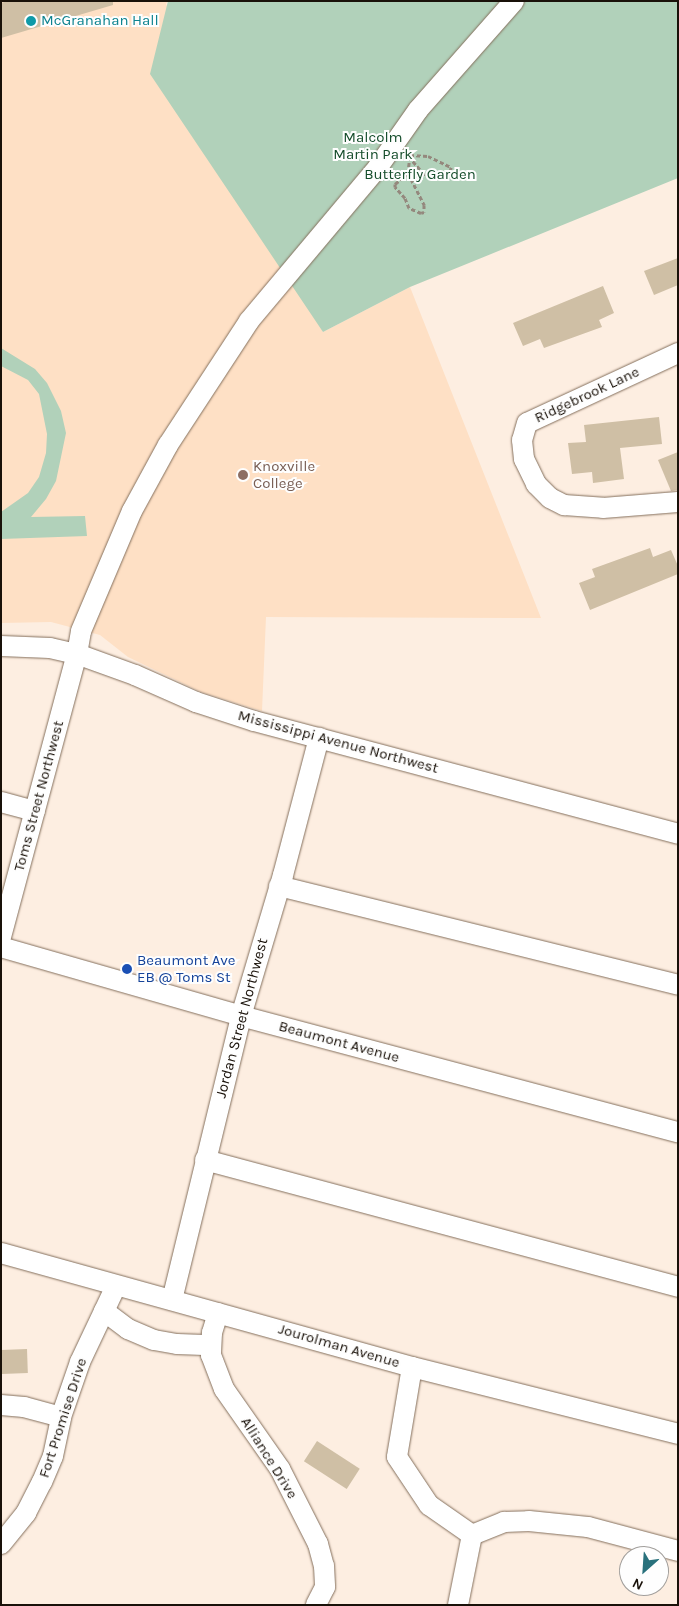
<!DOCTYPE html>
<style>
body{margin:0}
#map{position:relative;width:679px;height:1606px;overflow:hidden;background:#fdeee1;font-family:Karla,sans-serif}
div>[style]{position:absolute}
.built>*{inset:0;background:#fee0c5}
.green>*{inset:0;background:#b1d1ba}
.building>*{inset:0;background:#cfbfa5;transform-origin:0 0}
.path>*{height:3px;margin-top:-1.5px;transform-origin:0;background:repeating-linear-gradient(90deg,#94887d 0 4px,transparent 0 6.5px)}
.roads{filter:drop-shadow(0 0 1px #846f5c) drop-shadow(0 0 1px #846f5c)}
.minor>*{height:20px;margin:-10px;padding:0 10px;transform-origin:10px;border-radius:10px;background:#fff}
.dots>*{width:14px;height:14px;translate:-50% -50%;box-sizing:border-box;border:2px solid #fefefe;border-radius:50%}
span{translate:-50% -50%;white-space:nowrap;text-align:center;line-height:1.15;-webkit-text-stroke:4px #fefefe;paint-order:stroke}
.culture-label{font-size:15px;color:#0d838f}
.left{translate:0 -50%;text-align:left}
.park-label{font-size:15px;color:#144c2a}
.street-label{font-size:15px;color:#191109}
.education-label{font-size:15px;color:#785e54}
.transit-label{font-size:15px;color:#164399}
.frame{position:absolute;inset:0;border:2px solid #191109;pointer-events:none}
.north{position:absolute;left:619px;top:1546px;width:50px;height:50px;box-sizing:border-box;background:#fefefe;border:1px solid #a29f9c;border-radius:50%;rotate:206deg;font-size:14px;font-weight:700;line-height:20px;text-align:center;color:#191109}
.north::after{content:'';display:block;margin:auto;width:18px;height:22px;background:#29717c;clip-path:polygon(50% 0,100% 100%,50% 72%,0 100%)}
</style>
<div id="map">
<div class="built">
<div style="clip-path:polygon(1px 1px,168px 1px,166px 4px,323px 332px,410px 287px,541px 618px,266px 617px,262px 711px,201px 692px,128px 657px,100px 635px,51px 622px,1px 623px)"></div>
</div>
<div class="green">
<div style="clip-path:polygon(168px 1px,678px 1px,678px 178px,410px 287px,323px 332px,150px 74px)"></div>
<div style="clip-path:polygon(1px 348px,35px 369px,47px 383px,61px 411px,66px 433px,56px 481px,46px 499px,31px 517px,85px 516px,87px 536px,1px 539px,1px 512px,28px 493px,39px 477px,46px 453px,47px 434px,39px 394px,28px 380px,1px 366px)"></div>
</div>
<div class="building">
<div style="clip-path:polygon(8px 1px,113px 1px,113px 5px,1px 38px,1px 3px)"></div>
<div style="clip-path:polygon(678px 258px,678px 285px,654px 295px,644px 271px)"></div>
<div style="clip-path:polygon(603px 286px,614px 313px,599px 320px,602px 327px,544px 348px,540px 339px,523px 346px,513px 323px)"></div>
<div style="clip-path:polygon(659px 417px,662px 444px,620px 448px,624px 479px,593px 483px,592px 472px,572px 474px,568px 443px,586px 442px,584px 425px)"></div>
<div style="clip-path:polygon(678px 452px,678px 490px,671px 491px,658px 460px)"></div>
<div style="clip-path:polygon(650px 548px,653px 557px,671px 550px,678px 566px,678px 574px,590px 610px,579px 583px,595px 577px,592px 569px)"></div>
<div style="left:27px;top:1349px;width:24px;height:26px;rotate:88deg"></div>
<div style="left:317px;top:1441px;width:51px;height:24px;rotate:33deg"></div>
</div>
<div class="path">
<div style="left:410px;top:155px;width:18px;rotate:3deg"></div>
<div style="left:428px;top:156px;width:25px;rotate:26deg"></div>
<div style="left:451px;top:167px;width:6px;rotate:99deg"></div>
<div style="left:450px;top:173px;width:7px;rotate:146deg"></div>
<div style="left:444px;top:177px;width:20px;rotate:-171deg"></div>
<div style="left:408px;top:173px;width:36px;rotate:63deg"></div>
<div style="left:424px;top:205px;width:7px;rotate:90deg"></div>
<div style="left:424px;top:212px;width:3px;rotate:162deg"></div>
<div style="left:421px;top:213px;width:13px;rotate:-157deg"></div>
<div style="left:409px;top:208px;width:11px;rotate:-112deg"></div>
<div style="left:405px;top:198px;width:15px;rotate:-132deg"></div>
<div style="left:395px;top:187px;width:3px;rotate:-90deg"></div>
<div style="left:395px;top:184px;width:17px;rotate:-40deg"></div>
<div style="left:408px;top:173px;width:19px;rotate:-84deg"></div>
<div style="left:410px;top:178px;width:15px;rotate:-16deg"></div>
<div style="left:424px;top:174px;width:20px;rotate:-131deg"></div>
</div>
<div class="roads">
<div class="minor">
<div style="left:678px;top:353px;width:166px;rotate:155.1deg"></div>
<div style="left:527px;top:423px;width:18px;rotate:106deg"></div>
<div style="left:522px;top:440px;width:19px;rotate:84deg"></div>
<div style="left:524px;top:459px;width:28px;rotate:64deg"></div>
<div style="left:536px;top:484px;width:20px;rotate:45deg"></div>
<div style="left:550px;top:498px;width:16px;rotate:27deg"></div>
<div style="left:564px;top:505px;width:39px;rotate:4deg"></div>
<div style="left:603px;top:508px;width:75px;rotate:-4.6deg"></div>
<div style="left:1px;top:646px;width:49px;rotate:2.3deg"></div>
<div style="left:50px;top:648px;width:28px;rotate:13deg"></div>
<div style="left:77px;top:654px;width:62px;rotate:19.9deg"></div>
<div style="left:135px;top:675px;width:67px;rotate:23.9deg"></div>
<div style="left:196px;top:702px;width:61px;rotate:18.1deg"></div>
<div style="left:254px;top:721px;width:439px;rotate:14.9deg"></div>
<div style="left:1px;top:802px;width:35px;rotate:15deg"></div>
<div style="left:279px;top:886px;width:411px;rotate:13.9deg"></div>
<div style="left:1px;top:937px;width:293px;rotate:-75deg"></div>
<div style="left:77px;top:654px;width:23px;rotate:-80deg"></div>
<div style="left:81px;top:631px;width:130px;rotate:-67deg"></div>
<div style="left:132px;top:511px;width:75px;rotate:-61.4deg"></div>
<div style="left:168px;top:445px;width:148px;rotate:-56.8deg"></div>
<div style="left:249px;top:321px;width:201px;rotate:-50deg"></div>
<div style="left:378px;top:167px;width:70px;rotate:-54.9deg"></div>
<div style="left:418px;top:110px;width:145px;rotate:-48.6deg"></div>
<div style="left:1px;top:947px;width:250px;rotate:16deg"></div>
<div style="left:241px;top:1016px;width:452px;rotate:14.9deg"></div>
<div style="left:205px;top:1160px;width:490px;rotate:15deg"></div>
<div style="left:1px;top:1253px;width:427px;rotate:15.5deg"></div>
<div style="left:412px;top:1367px;width:274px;rotate:14.1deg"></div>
<div style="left:172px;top:1300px;width:292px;rotate:-76.3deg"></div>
<div style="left:241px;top:1016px;width:147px;rotate:-73.4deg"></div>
<div style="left:283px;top:875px;width:142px;rotate:-75.3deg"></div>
<div style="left:104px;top:1311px;width:30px;rotate:37deg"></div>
<div style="left:128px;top:1329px;width:28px;rotate:23deg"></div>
<div style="left:154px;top:1340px;width:23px;rotate:10deg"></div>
<div style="left:177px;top:1344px;width:34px;rotate:2deg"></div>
<div style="left:218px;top:1313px;width:21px;rotate:107deg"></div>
<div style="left:212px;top:1333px;width:22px;rotate:93deg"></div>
<div style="left:211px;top:1355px;width:36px;rotate:69deg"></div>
<div style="left:224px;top:1389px;width:98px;rotate:55deg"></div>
<div style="left:280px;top:1469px;width:84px;rotate:63.1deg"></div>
<div style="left:318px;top:1544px;width:23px;rotate:75deg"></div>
<div style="left:324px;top:1566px;width:21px;rotate:87deg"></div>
<div style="left:325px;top:1587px;width:20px;rotate:117deg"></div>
<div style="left:412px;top:1367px;width:91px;rotate:99.5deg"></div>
<div style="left:397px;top:1457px;width:58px;rotate:56.3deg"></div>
<div style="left:429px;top:1505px;width:52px;rotate:34.9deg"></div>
<div style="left:472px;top:1535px;width:35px;rotate:-22deg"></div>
<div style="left:504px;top:1522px;width:25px;rotate:-2deg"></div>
<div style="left:529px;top:1521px;width:59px;rotate:5.8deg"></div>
<div style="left:588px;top:1527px;width:93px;rotate:14.9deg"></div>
<div style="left:1px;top:1405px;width:23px;rotate:5deg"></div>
<div style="left:24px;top:1407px;width:38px;rotate:15deg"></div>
<div style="left:1px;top:1544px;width:40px;rotate:-51deg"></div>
<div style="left:26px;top:1513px;width:35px;rotate:-63deg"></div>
<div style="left:42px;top:1482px;width:28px;rotate:-67deg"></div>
<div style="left:53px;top:1456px;width:40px;rotate:-78deg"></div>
<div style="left:61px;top:1417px;width:58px;rotate:-70.9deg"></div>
<div style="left:80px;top:1362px;width:84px;rotate:-64.7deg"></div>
<div style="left:458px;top:1605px;width:71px;rotate:-78.7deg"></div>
</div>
</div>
<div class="dots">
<div style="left:31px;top:21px;background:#0f9aa8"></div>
<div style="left:243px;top:475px;background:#8d6e63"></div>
<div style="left:127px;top:969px;background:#1a4fb4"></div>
</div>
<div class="culture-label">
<span class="left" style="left:41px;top:21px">McGranahan Hall</span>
</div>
<div class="park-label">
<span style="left:373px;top:146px">Malcolm<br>Martin Park</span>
<span style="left:420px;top:175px">Butterfly Garden</span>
</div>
<div class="street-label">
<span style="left:587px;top:395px;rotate:-25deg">Ridgebrook Lane</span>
<span style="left:338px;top:742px;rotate:15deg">Mississippi Avenue Northwest</span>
<span style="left:39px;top:796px;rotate:-75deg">Toms Street Northwest</span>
<span style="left:242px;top:1018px;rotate:-75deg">Jordan Street Northwest</span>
<span style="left:339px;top:1042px;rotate:15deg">Beaumont Avenue</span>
<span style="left:339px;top:1346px;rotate:16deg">Jourolman Avenue</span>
<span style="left:63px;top:1418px;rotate:-72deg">Fort Promise Drive</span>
<span style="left:269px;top:1458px;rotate:58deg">Alliance Drive</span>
</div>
<div class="education-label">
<span class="left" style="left:253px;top:475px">Knoxville<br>College</span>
</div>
<div class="transit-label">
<span class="left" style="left:137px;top:969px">Beaumont Ave<br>EB @ Toms St</span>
</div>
<div class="frame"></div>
<div class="north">N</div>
</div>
